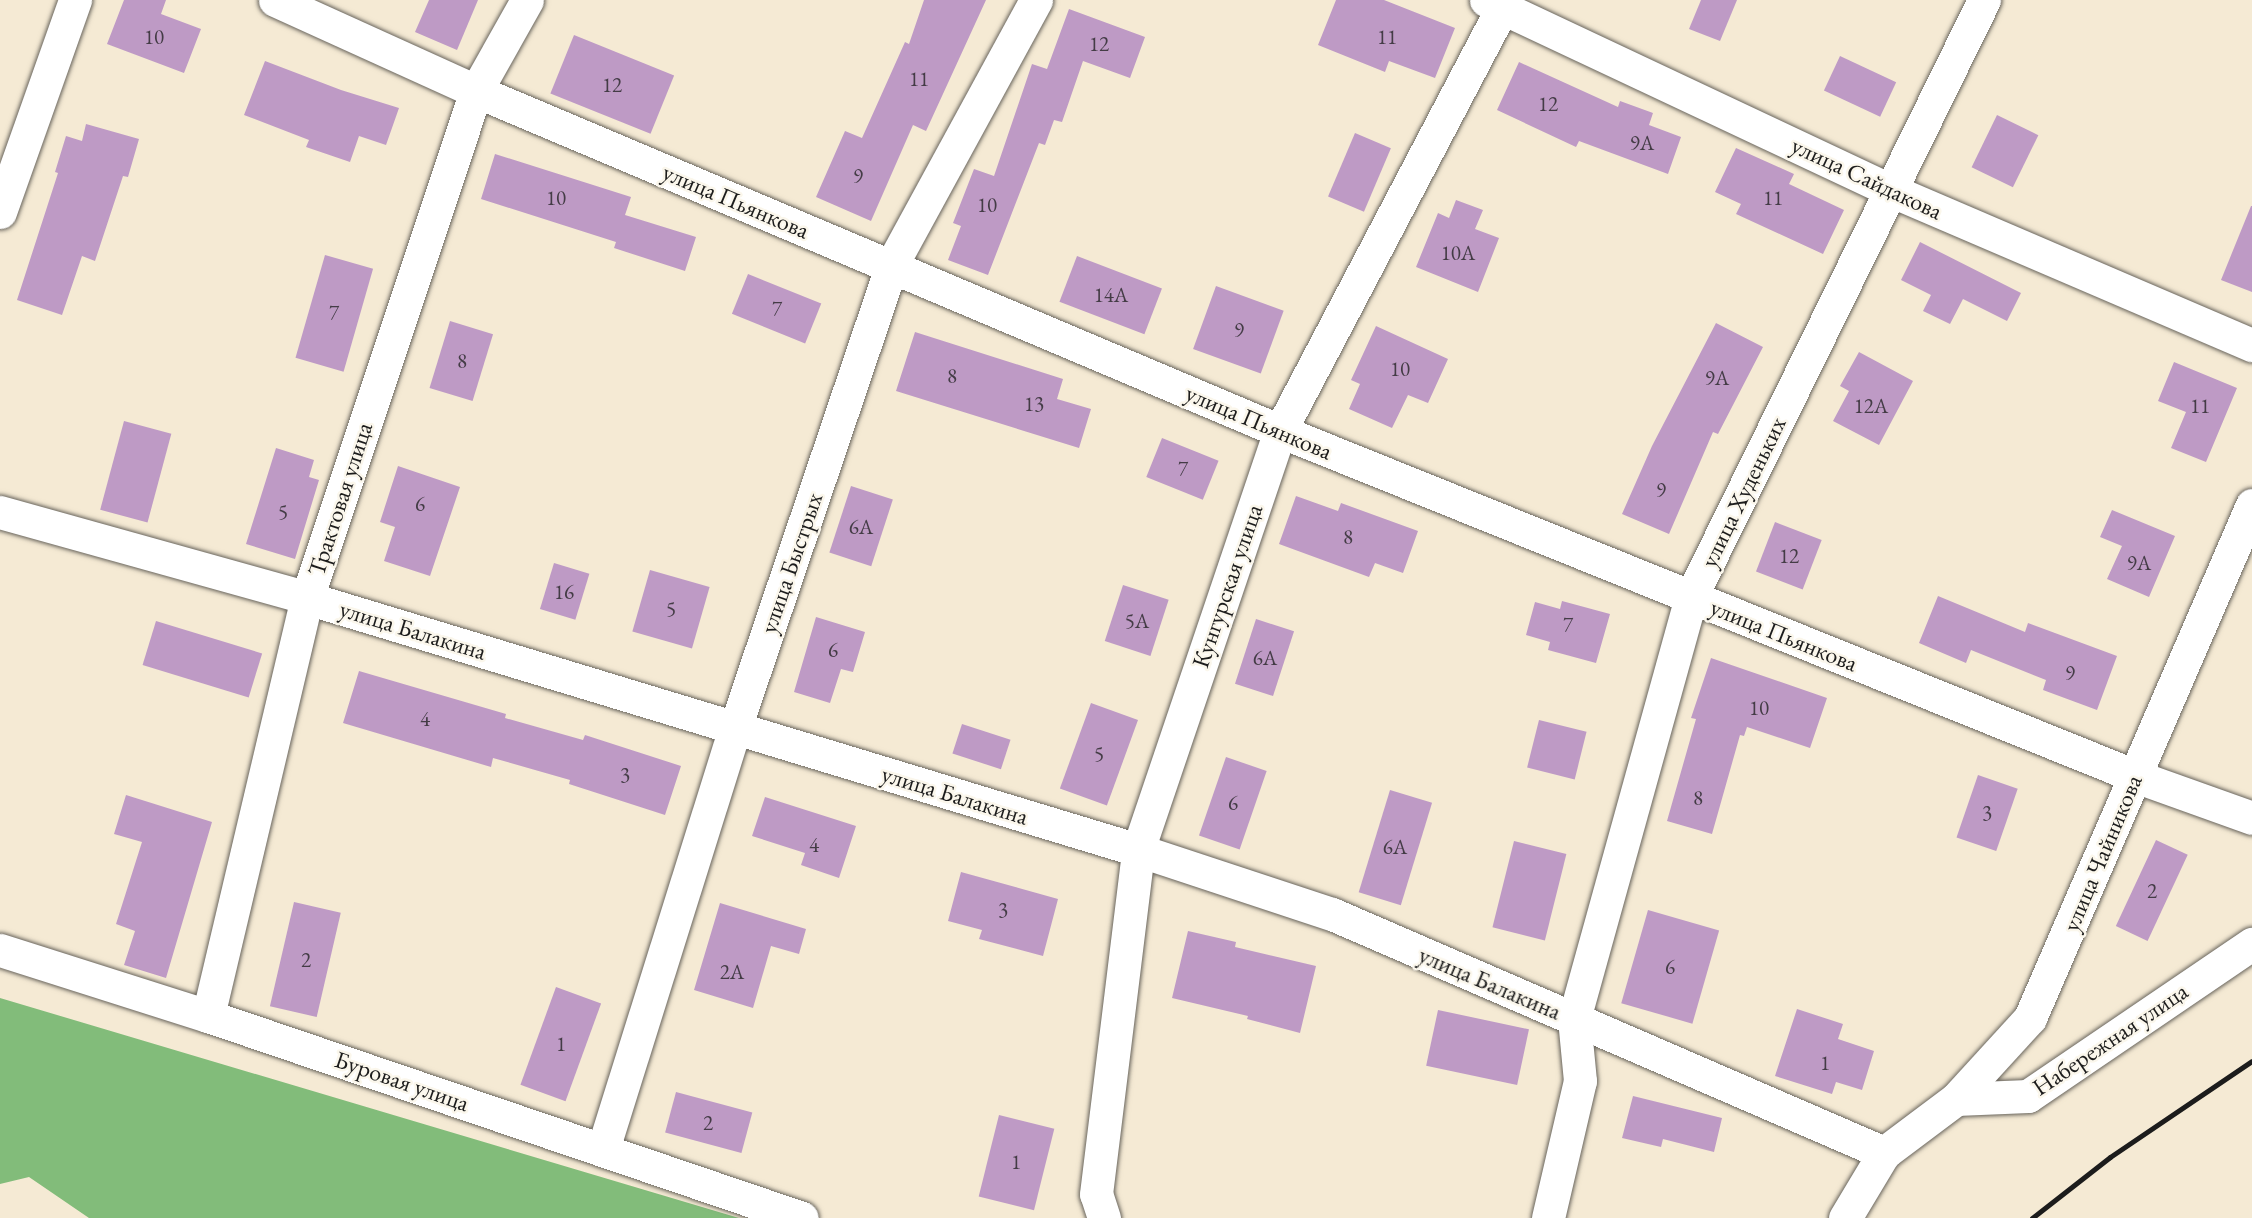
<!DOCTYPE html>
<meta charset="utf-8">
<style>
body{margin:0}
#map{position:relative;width:2252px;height:1218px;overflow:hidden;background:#f5ead4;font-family:"EB Garamond",serif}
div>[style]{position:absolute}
.forest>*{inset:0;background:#82bc7a}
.building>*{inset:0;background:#be9ac5;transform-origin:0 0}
.roads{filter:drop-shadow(0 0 2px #68645c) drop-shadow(0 0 2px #68645c)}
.minor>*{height:33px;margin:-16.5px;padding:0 16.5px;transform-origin:16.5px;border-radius:16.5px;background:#fff}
.rail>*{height:5px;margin:-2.5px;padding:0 2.5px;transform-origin:2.5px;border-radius:2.5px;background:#1c1c1c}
span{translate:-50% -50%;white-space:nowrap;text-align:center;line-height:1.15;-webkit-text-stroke:5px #fbf7ec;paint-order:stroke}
.number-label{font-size:21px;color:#443c46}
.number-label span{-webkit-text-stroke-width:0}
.street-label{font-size:24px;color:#1c1c1c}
</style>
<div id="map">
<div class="forest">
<div style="clip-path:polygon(0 998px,739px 1218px,89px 1218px,29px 1177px,0 1184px)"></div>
</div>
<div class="building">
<div style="clip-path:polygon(124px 0,166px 0,161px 14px,201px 29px,184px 73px,107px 44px)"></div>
<div style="clip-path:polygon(429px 0,478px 0,457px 50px,415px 32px)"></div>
<div style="clip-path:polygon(924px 0,986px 0,926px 131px,913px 125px,871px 221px,816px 197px,845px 131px,862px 138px,905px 42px,909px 44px)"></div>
<div style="clip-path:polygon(1336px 0,1384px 0,1455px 28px,1435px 78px,1389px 61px,1385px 72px,1318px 45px)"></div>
<div style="clip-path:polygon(1701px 0,1737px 0,1720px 41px,1689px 29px)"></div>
<div style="clip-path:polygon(1069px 9px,1145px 37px,1130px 78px,1083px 61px,1062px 122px,1054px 120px,1045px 145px,1039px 143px,988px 275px,948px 260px,961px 226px,953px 223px,974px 169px,994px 176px,1032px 64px,1047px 69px)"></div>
<div style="left:574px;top:35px;width:108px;height:63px;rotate:22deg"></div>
<div style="left:1840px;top:56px;width:62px;height:38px;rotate:25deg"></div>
<div style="clip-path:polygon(265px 61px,341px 90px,399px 108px,386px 145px,359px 136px,350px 162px,306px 147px,309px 140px,244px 115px)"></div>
<div style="clip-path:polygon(1519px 62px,1618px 107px,1620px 101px,1653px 113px,1649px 125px,1681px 137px,1668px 174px,1579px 141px,1576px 147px,1497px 110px)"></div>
<div style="left:1997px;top:115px;width:46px;height:58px;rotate:26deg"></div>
<div style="clip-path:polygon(86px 124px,139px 139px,128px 177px,123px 176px,95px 261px,82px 256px,62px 315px,17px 300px,58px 173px,55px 172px,66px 136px,82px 141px)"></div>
<div style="left:1355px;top:133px;width:39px;height:69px;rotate:23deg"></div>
<div style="clip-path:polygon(1736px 148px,1794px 174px,1789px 184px,1844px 210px,1823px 254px,1736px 214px,1741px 204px,1715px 192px)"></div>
<div style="clip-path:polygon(495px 154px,631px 197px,625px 215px,696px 237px,685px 271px,614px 248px,616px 242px,481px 199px)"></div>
<div style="clip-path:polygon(1456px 200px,1483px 210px,1475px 229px,1499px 238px,1478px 292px,1416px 267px,1438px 213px,1449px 218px)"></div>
<div style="clip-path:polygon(2251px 206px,2252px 206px,2252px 292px,2221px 280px)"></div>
<div style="clip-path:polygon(1920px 242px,2021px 293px,2007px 321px,1963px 299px,1950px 324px,1923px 311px,1931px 295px,1901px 280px)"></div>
<div style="left:325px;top:255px;width:50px;height:107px;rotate:16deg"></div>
<div style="left:1077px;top:256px;width:91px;height:49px;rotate:21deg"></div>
<div style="left:748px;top:274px;width:79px;height:43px;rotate:22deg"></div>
<div style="left:1216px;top:286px;width:72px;height:67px;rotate:20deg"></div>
<div style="left:450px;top:321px;width:45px;height:70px;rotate:17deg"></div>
<div style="clip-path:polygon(1716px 323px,1763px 347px,1718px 434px,1713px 432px,1669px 534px,1622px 514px,1652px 446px)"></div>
<div style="clip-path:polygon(1376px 326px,1448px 359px,1428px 403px,1408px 395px,1392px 428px,1349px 409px,1360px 384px,1351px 380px)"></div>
<div style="clip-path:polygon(915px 332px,1063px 379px,1057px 399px,1091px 409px,1079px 448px,896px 391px)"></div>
<div style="clip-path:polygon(1859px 352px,1913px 381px,1879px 445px,1833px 421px,1849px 391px,1840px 386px)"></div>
<div style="clip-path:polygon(2174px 362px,2237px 388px,2206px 462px,2171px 448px,2186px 412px,2158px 401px)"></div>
<div style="left:124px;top:421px;width:49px;height:92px;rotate:15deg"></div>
<div style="left:1162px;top:438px;width:61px;height:42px;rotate:22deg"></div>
<div style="clip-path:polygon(276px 448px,314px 460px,309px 477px,319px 480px,295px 559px,246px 544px)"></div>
<div style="clip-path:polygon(398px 466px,460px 487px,430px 576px,384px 561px,395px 527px,380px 522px)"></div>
<div style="left:851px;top:486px;width:44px;height:70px;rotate:18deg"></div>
<div style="clip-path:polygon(1296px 496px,1338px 511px,1341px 503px,1418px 531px,1403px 573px,1375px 563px,1369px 577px,1279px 544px)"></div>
<div style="clip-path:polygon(2112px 510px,2175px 536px,2149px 597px,2107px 579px,2122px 546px,2100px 537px)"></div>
<div style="left:1775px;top:522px;width:50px;height:53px;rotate:21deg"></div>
<div style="left:554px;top:563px;width:37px;height:48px;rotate:17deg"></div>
<div style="left:650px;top:570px;width:62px;height:64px;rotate:16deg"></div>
<div style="left:1123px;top:585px;width:48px;height:59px;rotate:18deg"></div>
<div style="clip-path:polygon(1938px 596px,2025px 632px,2028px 623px,2117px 656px,2097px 710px,2043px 690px,2046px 680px,1971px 650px,1966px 663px,1919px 643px)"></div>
<div style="clip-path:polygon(1562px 601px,1610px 614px,1596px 663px,1548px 650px,1550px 642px,1526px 635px,1535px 602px,1560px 609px)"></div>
<div style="clip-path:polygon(816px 617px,865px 632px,853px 672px,841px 669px,830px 703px,794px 692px)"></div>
<div style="left:1256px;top:619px;width:40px;height:68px;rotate:18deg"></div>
<div style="left:156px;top:621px;width:111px;height:46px;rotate:17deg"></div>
<div style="clip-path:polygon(1711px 658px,1827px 698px,1810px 748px,1747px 727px,1744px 736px,1740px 735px,1712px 834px,1667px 821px,1696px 719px,1691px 718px)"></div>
<div style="clip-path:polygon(359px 671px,506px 714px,505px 718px,583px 740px,585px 735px,681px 766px,665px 815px,569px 784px,570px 780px,493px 758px,491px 767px,343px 723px)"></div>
<div style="left:1091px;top:703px;width:50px;height:91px;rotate:20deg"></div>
<div style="left:1539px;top:720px;width:49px;height:49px;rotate:14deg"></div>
<div style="left:962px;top:724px;width:51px;height:31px;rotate:18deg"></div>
<div style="left:1226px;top:757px;width:43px;height:83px;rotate:19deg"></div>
<div style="left:1978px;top:775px;width:42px;height:66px;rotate:19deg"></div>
<div style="left:1390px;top:790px;width:44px;height:107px;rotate:17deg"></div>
<div style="clip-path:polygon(126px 795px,212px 822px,166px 978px,124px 965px,135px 931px,116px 924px,142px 842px,114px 834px)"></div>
<div style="clip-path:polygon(765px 797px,856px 826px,839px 878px,801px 865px,805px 853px,752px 836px)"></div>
<div style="left:2156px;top:840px;width:35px;height:95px;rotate:25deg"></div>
<div style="left:1514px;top:841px;width:54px;height:89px;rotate:14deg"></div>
<div style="clip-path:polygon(961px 872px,1058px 899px,1043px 956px,979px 939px,982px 930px,948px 921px)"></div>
<div style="left:294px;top:902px;width:48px;height:107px;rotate:13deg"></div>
<div style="clip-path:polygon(720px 903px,806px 929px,799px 954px,771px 946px,753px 1008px,694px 990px)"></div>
<div style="left:1648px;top:910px;width:74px;height:97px;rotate:16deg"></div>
<div style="clip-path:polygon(1188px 931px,1236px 942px,1235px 947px,1316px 966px,1300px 1033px,1247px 1019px,1248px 1016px,1172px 998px)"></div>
<div style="left:556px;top:987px;width:48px;height:104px;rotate:20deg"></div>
<div style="clip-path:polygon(1797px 1009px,1843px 1024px,1838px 1039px,1874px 1051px,1862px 1090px,1836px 1082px,1832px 1094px,1775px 1076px)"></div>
<div style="left:1438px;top:1010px;width:93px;height:57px;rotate:12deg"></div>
<div style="left:676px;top:1092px;width:79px;height:42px;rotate:15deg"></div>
<div style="clip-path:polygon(1633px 1096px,1722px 1118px,1714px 1152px,1663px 1139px,1661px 1147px,1622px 1138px)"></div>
<div style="left:999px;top:1115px;width:57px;height:84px;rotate:14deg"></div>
</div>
<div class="roads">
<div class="minor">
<div style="left:275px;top:0;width:221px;rotate:24.4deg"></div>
<div style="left:476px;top:91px;width:873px;rotate:22.92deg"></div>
<div style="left:1280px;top:431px;width:922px;rotate:21.97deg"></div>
<div style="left:2135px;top:776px;width:124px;rotate:19.7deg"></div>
<div style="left:1486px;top:0;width:446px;rotate:25.2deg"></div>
<div style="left:1890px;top:190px;width:394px;rotate:23.2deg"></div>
<div style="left:0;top:212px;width:225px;rotate:-70.5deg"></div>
<div style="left:0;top:512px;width:319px;rotate:15.6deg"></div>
<div style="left:307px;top:598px;width:868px;rotate:16.87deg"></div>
<div style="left:1138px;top:850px;width:204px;rotate:18.3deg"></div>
<div style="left:1332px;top:914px;width:602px;rotate:23.41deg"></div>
<div style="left:0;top:950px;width:218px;rotate:17.6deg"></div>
<div style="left:208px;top:1016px;width:627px;rotate:18.78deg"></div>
<div style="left:208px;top:1016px;width:430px;rotate:-76.7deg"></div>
<div style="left:307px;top:598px;width:534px;rotate:-71.57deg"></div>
<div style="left:476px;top:91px;width:104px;rotate:-60.7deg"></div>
<div style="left:1956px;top:1099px;width:72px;rotate:-2.4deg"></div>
<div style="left:2028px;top:1096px;width:271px;rotate:-34.2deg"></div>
<div style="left:603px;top:1149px;width:441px;rotate:-72.6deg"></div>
<div style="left:735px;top:728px;width:488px;rotate:-71.3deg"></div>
<div style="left:891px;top:266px;width:303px;rotate:-61.4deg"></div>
<div style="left:1104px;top:1218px;width:25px;rotate:-108deg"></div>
<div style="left:1096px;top:1194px;width:347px;rotate:-83deg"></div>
<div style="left:1138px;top:850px;width:442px;rotate:-71.3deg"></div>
<div style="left:1280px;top:431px;width:487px;rotate:-62.3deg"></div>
<div style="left:1548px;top:1218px;width:141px;rotate:-76.9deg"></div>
<div style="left:1580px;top:1081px;width:62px;rotate:-95.5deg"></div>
<div style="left:1574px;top:1019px;width:438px;rotate:-74.5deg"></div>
<div style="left:1691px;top:597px;width:665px;rotate:-63.86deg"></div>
<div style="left:1845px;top:1218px;width:76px;rotate:-59deg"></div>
<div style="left:1884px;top:1153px;width:90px;rotate:-36.9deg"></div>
<div style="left:1956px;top:1099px;width:110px;rotate:-47.6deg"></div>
<div style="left:2030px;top:1018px;width:559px;rotate:-66.6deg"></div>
</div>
</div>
<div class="rail">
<div style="left:2032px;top:1218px;width:99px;rotate:-38deg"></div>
<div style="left:2110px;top:1157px;width:171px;rotate:-34.1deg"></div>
</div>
<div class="number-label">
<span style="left:154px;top:37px">10</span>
<span style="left:1387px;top:37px">11</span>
<span style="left:1099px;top:44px">12</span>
<span style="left:919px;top:79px">11</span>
<span style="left:612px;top:85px">12</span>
<span style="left:1548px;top:104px">12</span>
<span style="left:1642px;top:143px">9А</span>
<span style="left:858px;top:176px">9</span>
<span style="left:556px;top:198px">10</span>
<span style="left:1773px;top:198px">11</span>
<span style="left:987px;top:205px">10</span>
<span style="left:1458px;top:253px">10А</span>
<span style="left:1111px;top:295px">14А</span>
<span style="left:777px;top:309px">7</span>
<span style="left:334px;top:313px">7</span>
<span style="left:1239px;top:330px">9</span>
<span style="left:462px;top:361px">8</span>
<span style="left:1400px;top:369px">10</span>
<span style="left:952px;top:376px">8</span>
<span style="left:1717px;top:378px">9А</span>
<span style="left:1034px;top:404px">13</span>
<span style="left:1871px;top:406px">12А</span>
<span style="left:2200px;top:406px">11</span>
<span style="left:1183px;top:469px">7</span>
<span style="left:1661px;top:490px">9</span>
<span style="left:420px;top:504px">6</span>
<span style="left:283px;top:512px">5</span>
<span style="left:861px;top:527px">6А</span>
<span style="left:1348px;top:537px">8</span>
<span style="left:1789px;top:556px">12</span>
<span style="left:2139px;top:563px">9А</span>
<span style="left:564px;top:592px">16</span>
<span style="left:671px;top:609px">5</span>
<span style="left:1137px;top:621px">5А</span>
<span style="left:1568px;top:625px">7</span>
<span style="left:833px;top:650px">6</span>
<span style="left:1265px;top:658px">6А</span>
<span style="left:2070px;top:673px">9</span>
<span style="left:1759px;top:708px">10</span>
<span style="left:425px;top:719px">4</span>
<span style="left:1099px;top:754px">5</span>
<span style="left:625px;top:775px">3</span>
<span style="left:1698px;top:798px">8</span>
<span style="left:1233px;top:803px">6</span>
<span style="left:1987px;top:813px">3</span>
<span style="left:814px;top:845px">4</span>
<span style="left:1395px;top:847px">6А</span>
<span style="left:2152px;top:891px">2</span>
<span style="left:1003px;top:910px">3</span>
<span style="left:306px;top:960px">2</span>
<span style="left:1670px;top:967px">6</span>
<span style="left:732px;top:972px">2А</span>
<span style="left:561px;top:1044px">1</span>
<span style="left:1825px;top:1063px">1</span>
<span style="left:708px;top:1123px">2</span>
<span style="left:1016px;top:1162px">1</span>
</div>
<div class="street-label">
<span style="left:1867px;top:178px;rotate:25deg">улица Сайдакова</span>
<span style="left:736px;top:201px;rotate:23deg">улица Пьянкова</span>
<span style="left:1259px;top:422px;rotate:23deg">улица Пьянкова</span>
<span style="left:1743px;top:492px;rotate:-64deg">улица Худеньких</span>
<span style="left:340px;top:499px;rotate:-72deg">Трактовая улица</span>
<span style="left:791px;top:563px;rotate:-71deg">улица Быстрых</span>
<span style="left:1227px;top:586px;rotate:-71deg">Кунгурская улица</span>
<span style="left:413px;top:630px;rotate:17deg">улица Балакина</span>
<span style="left:1784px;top:635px;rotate:22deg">улица Пьянкова</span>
<span style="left:955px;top:795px;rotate:17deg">улица Балакина</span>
<span style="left:2102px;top:853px;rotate:-67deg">улица Чайникова</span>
<span style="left:1490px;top:983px;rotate:23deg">улица Балакина</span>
<span style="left:2110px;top:1039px;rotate:-34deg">Набережная улица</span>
<span style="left:402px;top:1081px;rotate:19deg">Буровая улица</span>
</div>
</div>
